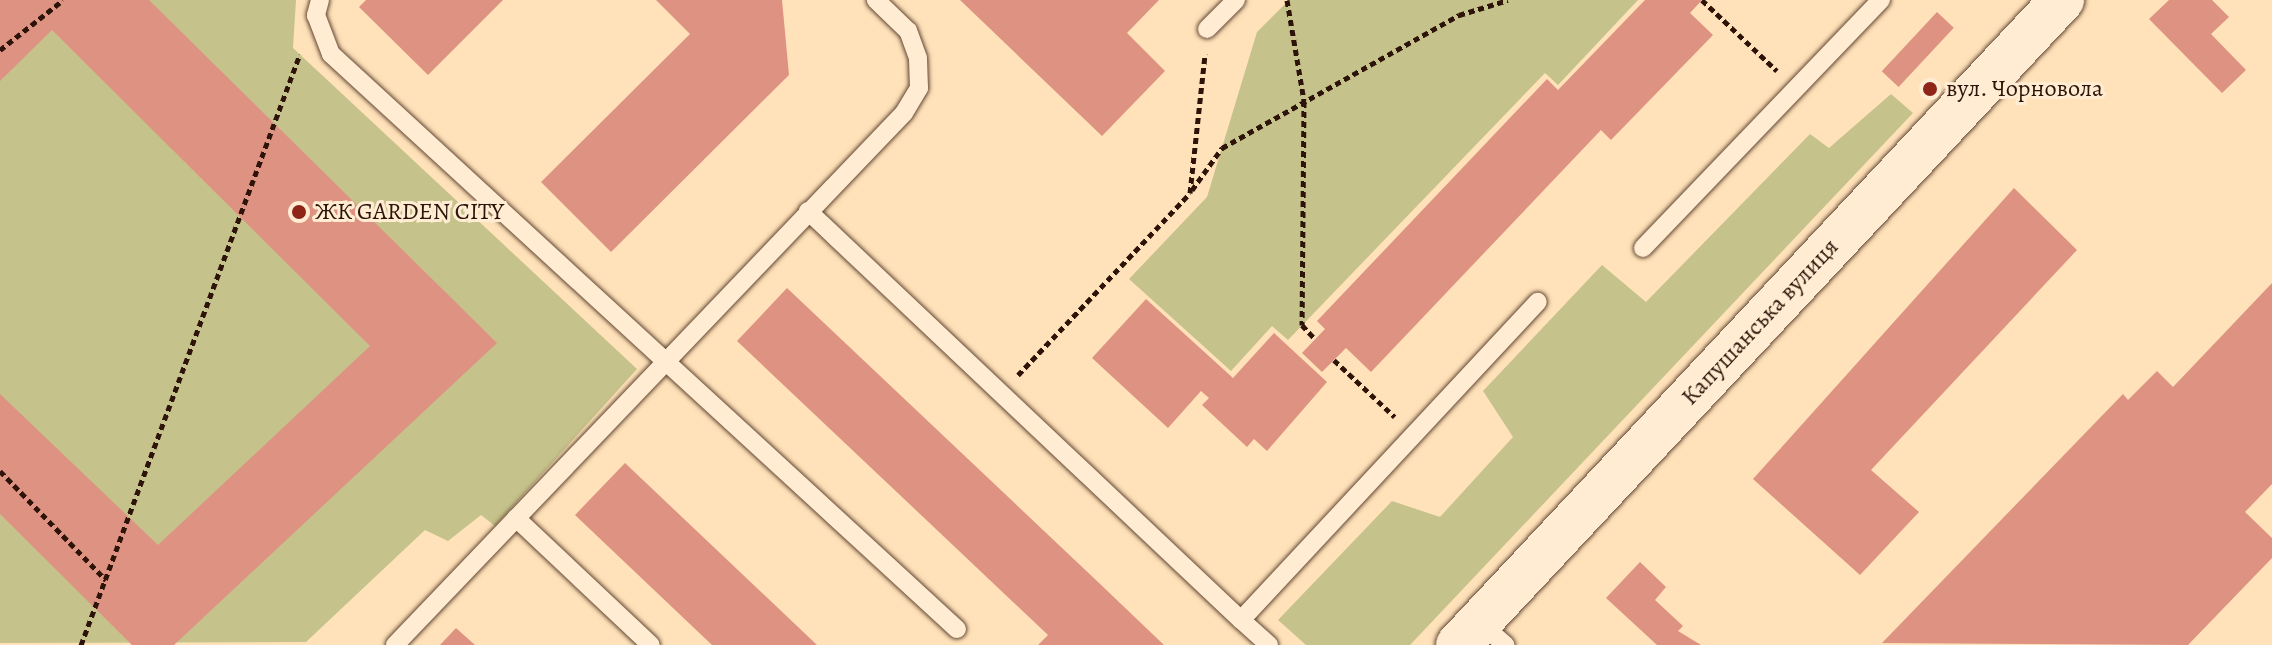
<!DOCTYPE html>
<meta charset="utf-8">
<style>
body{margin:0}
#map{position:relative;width:2272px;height:645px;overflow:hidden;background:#ffe2b9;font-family:Alegreya,serif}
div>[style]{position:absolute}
.green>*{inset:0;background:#c6c28b}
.building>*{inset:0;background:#dd9282;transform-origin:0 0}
.path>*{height:5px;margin-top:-2.5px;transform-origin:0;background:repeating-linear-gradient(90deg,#2d1308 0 6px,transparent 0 10px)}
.roads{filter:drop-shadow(0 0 2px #624734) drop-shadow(0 0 2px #624734)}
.lane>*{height:18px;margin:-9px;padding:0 9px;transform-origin:9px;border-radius:9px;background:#ffecd2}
.secondary>*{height:44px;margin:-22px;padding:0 22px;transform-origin:22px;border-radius:22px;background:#ffecd2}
.dots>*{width:22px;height:22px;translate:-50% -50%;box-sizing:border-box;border:4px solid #ffecd2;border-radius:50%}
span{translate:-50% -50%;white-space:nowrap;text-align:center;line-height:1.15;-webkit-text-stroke:6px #ffecd2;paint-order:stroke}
.poi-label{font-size:24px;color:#2d1308}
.left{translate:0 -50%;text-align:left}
.street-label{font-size:24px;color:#2d1308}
</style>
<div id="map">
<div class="green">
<div style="clip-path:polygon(0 0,296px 0,293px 48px,637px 369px,495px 526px,481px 515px,448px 541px,425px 530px,306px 642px,0 643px)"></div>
<div style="clip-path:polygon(1289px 0,1638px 0,1558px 85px,1545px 73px,1288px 340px,1272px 326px,1231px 371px,1129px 279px,1207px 197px,1257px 32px)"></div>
<div style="clip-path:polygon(1891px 94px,1913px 113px,1410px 645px,1306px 645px,1278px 620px,1392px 501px,1440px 517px,1513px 437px,1483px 391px,1602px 265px,1646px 302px,1810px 134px,1829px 148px)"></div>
</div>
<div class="building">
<div style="clip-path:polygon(0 0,149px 0,497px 343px,174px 645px,132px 645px,0 514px,0 394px,158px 545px,370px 346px,52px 30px,0 81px)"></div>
<div style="clip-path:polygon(366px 0,503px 0,428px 75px,359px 7px)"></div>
<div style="clip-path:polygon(656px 0,782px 0,789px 75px,611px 252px,541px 182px,690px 34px)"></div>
<div style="clip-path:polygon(960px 0,1159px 0,1127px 33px,1165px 71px,1102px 136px)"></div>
<div style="clip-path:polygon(1645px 0,1702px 0,1690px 13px,1713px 35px,1611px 140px,1601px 130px,1371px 372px,1346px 348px,1322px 372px,1302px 353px,1325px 329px,1317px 321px,1547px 79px,1558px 90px)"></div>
<div style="clip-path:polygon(2169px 0,2212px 0,2229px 17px,2211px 34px,2246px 70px,2222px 93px,2149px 19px)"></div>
<div style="left:1937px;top:12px;width:23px;height:81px;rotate:43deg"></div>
<div style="clip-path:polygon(2014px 188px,2077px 250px,1871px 470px,1919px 512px,1860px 575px,1753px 479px)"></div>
<div style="clip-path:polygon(2272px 283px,2272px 484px,2245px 512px,2272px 538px,2272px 558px,2188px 645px,1882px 643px,2123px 394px,2128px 400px,2157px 371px,2173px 387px)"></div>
<div style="clip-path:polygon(787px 288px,1098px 582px,1164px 645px,1038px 645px,1048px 635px,737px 341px)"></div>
<div style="clip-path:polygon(1146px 299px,1233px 378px,1274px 333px,1327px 382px,1267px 451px,1254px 439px,1247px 447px,1202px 405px,1209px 398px,1201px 391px,1168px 428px,1092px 358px)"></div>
<div style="clip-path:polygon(625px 463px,817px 645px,712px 645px,575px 515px)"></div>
<div style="clip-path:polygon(1640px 562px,1666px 587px,1655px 600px,1683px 626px,1678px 631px,1701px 645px,1657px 645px,1606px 598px)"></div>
<div style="clip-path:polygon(456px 628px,475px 645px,440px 645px)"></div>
</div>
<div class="path">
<div style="left:1287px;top:0;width:102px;rotate:80.4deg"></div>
<div style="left:1304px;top:101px;width:224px;rotate:90.5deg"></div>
<div style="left:1302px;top:325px;width:19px;rotate:47deg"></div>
<div style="left:1702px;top:0;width:103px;rotate:43.4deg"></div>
<div style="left:0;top:50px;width:80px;rotate:-38.4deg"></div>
<div style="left:1192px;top:190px;width:52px;rotate:-54.5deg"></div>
<div style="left:1222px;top:148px;width:272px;rotate:-29.3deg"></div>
<div style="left:1459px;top:15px;width:51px;rotate:-17deg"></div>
<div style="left:1334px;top:360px;width:83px;rotate:43.1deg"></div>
<div style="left:1018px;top:375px;width:250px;rotate:-46.6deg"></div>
<div style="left:1190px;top:193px;width:140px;rotate:-83.8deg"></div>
<div style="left:0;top:471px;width:152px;rotate:45.8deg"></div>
<div style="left:81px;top:645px;width:630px;rotate:-69.67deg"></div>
</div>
<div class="roads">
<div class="lane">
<div style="left:320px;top:0;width:16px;rotate:105deg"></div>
<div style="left:316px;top:15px;width:42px;rotate:69deg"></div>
<div style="left:331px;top:54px;width:850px;rotate:42.57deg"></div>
<div style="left:1207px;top:29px;width:41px;rotate:-45deg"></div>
<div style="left:808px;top:211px;width:596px;rotate:43.37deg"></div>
<div style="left:1643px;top:248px;width:344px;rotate:-46.2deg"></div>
<div style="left:516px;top:518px;width:185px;rotate:43.3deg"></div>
<div style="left:1479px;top:622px;width:35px;rotate:41deg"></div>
<div style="left:395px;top:645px;width:736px;rotate:-46.27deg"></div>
<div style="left:904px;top:113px;width:29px;rotate:-59deg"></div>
<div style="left:919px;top:88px;width:30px;rotate:-92deg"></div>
<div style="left:918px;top:58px;width:29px;rotate:-110deg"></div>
<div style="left:908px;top:31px;width:45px;rotate:-135.9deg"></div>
<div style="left:1269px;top:645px;width:38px;rotate:-138deg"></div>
<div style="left:1241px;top:620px;width:435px;rotate:-47deg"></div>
</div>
<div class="secondary">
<div style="left:1458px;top:645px;width:884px;rotate:-46.88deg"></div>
</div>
</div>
<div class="dots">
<div style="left:1930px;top:89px;background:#8f2418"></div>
<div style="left:299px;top:212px;background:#8f2418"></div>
</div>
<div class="poi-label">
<span class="left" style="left:1946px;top:89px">вул. Чорновола</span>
<span class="left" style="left:315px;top:212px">ЖК GARDEN CITY</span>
</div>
<div class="street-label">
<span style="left:1760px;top:322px;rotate:-47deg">Капушанська вулиця</span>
</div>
</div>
